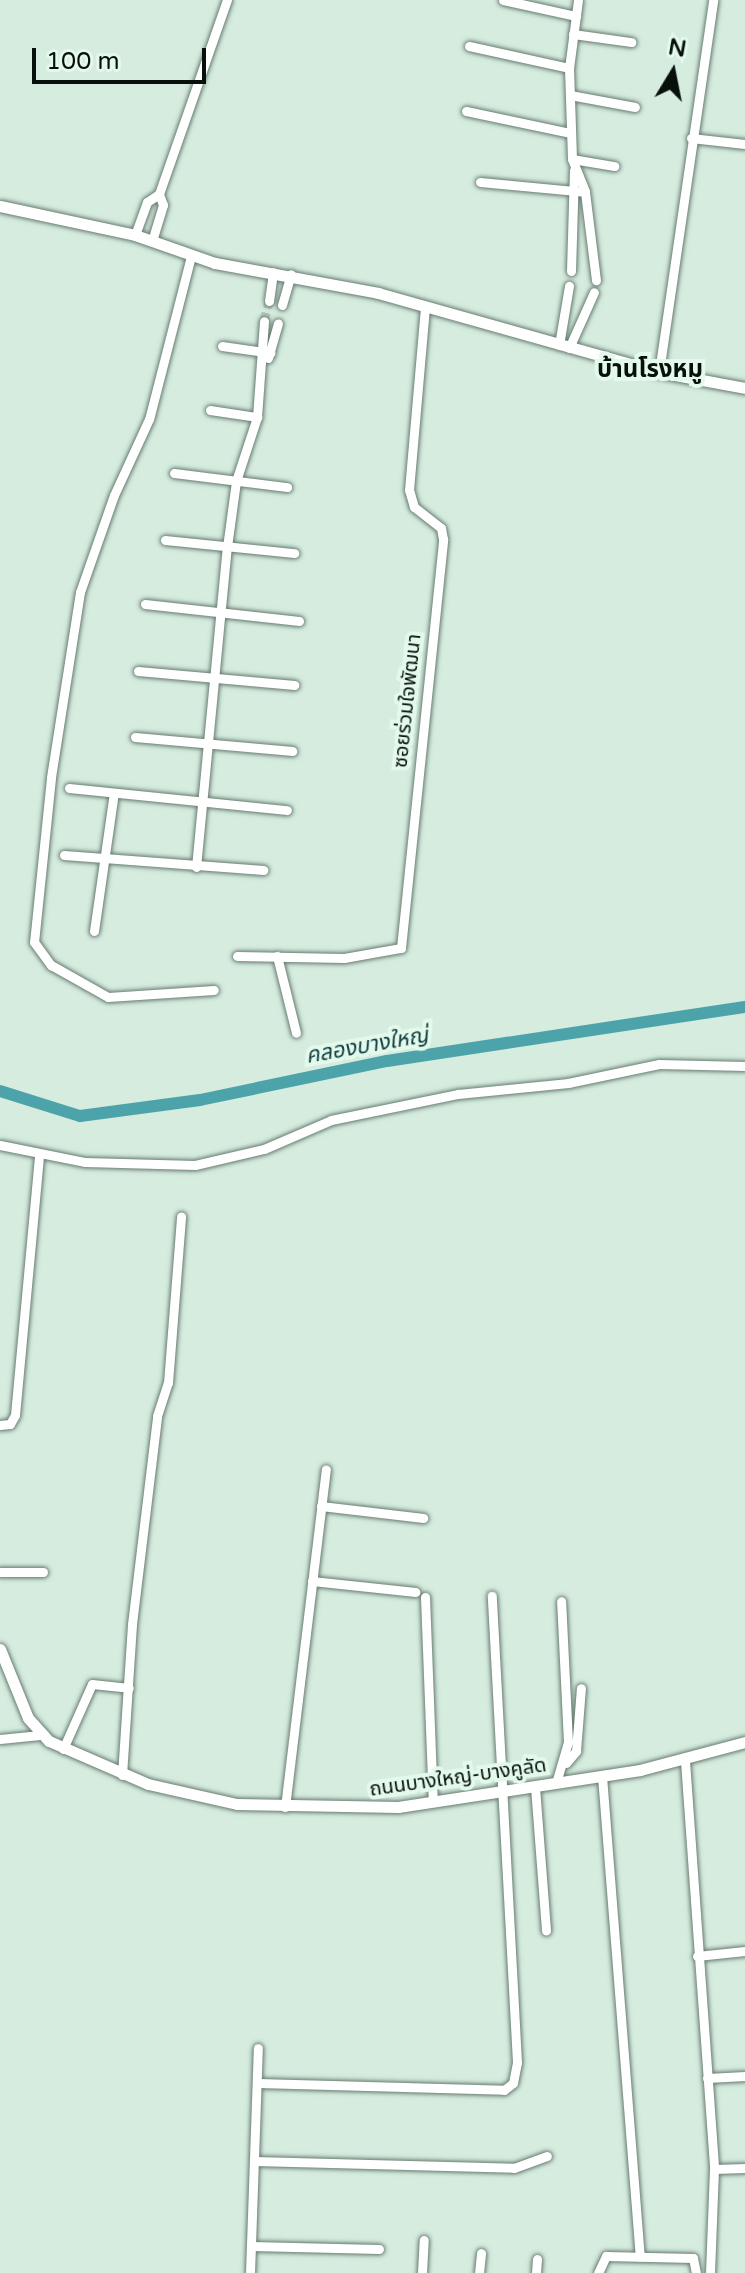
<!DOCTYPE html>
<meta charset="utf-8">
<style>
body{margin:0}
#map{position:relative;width:745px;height:2273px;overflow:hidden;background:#d5ecdf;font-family:"Varela Round","Noto Sans Thai",sans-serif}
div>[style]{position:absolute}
.canal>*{height:12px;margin:-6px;padding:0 6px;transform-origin:6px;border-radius:6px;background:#4ca4aa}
.minor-tunnel>*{height:9px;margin-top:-4.5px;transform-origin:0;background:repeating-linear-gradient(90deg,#b6cbbf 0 9px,transparent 0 13.5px)}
.roads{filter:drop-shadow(0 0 2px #687c71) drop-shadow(0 0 2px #687c71)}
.minor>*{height:9px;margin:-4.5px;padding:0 4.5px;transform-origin:4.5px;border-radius:4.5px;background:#fff}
.tertiary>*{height:11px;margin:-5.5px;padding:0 5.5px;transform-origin:5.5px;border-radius:5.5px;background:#fff}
span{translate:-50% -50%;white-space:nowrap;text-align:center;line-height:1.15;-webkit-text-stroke:8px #e2f9ec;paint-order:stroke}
.street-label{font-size:20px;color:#08100b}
.water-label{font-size:22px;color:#123c3f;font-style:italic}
.quarter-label{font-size:24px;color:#08100b;font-weight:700}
.north{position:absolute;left:633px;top:32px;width:80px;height:80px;-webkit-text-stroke:6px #e2f9ec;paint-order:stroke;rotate:10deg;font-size:22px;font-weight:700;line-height:32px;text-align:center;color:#08100b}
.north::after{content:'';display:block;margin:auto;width:28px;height:36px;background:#08100b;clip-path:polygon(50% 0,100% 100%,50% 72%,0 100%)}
.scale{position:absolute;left:32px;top:48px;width:174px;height:36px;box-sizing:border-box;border:4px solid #08100b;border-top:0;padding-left:10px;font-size:24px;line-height:28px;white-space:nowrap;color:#08100b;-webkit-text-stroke:6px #e2f9ec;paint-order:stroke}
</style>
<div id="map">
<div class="canal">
<div style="left:0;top:1091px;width:84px;rotate:17.4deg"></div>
<div style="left:80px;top:1116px;width:121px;rotate:-7.6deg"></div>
<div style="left:200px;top:1100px;width:191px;rotate:-11.8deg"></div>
<div style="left:387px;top:1061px;width:362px;rotate:-8.6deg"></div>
</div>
<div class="minor-tunnel">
<div style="left:264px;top:321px;width:21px;rotate:-76deg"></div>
</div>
<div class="roads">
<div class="minor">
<div style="left:503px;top:0;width:75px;rotate:12.4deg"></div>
<div style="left:578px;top:0;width:69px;rotate:97.5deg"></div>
<div style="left:569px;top:68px;width:91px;rotate:88.1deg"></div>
<div style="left:572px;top:159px;width:35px;rotate:68deg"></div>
<div style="left:585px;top:192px;width:89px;rotate:82.9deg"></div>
<div style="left:573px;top:34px;width:59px;rotate:7.9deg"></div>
<div style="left:469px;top:46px;width:102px;rotate:12.4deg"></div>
<div style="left:570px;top:95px;width:66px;rotate:10.5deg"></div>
<div style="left:466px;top:111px;width:106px;rotate:11.9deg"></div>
<div style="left:691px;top:138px;width:54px;rotate:6.3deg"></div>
<div style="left:572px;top:159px;width:43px;rotate:9.5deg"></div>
<div style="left:480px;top:182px;width:105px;rotate:5.4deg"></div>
<div style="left:135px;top:235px;width:35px;rotate:-70deg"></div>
<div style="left:147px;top:202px;width:14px;rotate:-34deg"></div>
<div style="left:159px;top:194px;width:206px;rotate:-70.7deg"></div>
<div style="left:152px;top:241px;width:38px;rotate:-73deg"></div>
<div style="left:163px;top:205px;width:12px;rotate:-110deg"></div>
<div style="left:191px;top:256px;width:168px;rotate:104.4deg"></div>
<div style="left:149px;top:419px;width:84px;rotate:114.7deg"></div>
<div style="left:114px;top:495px;width:103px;rotate:109.3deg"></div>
<div style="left:80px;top:592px;width:188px;rotate:98.9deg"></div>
<div style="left:51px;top:778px;width:165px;rotate:95.9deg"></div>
<div style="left:34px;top:942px;width:29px;rotate:54deg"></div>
<div style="left:51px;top:965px;width:65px;rotate:29.3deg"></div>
<div style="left:108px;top:997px;width:106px;rotate:-3.8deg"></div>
<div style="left:571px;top:271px;width:101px;rotate:-88.3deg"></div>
<div style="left:269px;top:301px;width:29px;rotate:-82deg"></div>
<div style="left:282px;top:305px;width:32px;rotate:-74deg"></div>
<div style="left:559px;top:345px;width:60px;rotate:-80.4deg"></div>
<div style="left:222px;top:346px;width:49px;rotate:8.1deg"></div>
<div style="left:569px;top:348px;width:61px;rotate:-65.9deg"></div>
<div style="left:268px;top:358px;width:36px;rotate:-74deg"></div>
<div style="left:659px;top:372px;width:376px;rotate:-81.7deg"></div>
<div style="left:210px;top:410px;width:48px;rotate:8.5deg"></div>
<div style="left:174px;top:473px;width:114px;rotate:7.1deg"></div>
<div style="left:165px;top:540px;width:130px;rotate:5.8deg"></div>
<div style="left:145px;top:604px;width:155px;rotate:6.3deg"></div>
<div style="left:138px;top:671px;width:157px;rotate:5.1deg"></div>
<div style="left:135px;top:737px;width:158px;rotate:5.1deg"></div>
<div style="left:69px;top:788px;width:219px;rotate:5.8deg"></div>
<div style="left:64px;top:855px;width:200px;rotate:4.3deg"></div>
<div style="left:196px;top:867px;width:321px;rotate:-84.5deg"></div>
<div style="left:227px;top:547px;width:67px;rotate:-82.2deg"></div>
<div style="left:236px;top:481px;width:67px;rotate:-71.8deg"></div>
<div style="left:257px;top:417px;width:96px;rotate:-85.8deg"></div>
<div style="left:94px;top:931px;width:139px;rotate:-81.8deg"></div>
<div style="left:237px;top:956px;width:107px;rotate:1.1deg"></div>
<div style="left:344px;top:958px;width:58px;rotate:-10deg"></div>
<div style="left:401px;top:948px;width:411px;rotate:-84.1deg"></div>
<div style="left:443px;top:539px;width:11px;rotate:-100deg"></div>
<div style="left:441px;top:528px;width:34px;rotate:-142deg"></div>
<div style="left:414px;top:507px;width:18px;rotate:-106deg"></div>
<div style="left:409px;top:490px;width:185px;rotate:-85deg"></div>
<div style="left:277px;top:956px;width:79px;rotate:76.1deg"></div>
<div style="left:0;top:1145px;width:87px;rotate:11.3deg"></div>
<div style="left:85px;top:1162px;width:110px;rotate:1.6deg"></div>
<div style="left:195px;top:1165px;width:71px;rotate:-13.1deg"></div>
<div style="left:264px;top:1149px;width:73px;rotate:-23.4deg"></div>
<div style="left:331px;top:1120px;width:130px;rotate:-11.6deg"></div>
<div style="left:458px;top:1094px;width:111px;rotate:-5.7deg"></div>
<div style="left:568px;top:1083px;width:93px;rotate:-11.8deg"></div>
<div style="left:659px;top:1064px;width:86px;rotate:1.3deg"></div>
<div style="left:0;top:1425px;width:10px;rotate:-6deg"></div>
<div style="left:10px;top:1424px;width:10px;rotate:-61deg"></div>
<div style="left:15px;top:1415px;width:262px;rotate:-84.7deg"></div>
<div style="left:321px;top:1506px;width:103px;rotate:6.7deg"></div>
<div style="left:0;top:1572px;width:43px"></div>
<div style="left:312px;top:1581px;width:104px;rotate:6.1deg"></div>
<div style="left:425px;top:1597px;width:205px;rotate:87.8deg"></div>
<div style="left:0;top:1739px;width:40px;rotate:-5.7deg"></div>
<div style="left:63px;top:1749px;width:71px;rotate:-66deg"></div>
<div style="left:92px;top:1684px;width:37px;rotate:6deg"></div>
<div style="left:685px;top:1761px;width:409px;rotate:85.9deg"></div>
<div style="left:714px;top:2169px;width:104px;rotate:92.2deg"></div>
<div style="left:566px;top:1763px;width:16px;rotate:-50deg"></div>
<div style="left:576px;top:1751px;width:63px;rotate:-85.5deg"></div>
<div style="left:122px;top:1775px;width:151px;rotate:-86.2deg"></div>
<div style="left:132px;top:1624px;width:209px;rotate:-83.1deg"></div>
<div style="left:157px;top:1416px;width:35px;rotate:-72deg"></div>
<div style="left:168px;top:1383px;width:167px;rotate:-85.5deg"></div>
<div style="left:602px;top:1776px;width:482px;rotate:85.5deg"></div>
<div style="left:556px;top:1783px;width:43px;rotate:-73.7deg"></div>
<div style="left:568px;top:1742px;width:141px;rotate:-92.8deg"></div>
<div style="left:535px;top:1787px;width:144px;rotate:85.6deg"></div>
<div style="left:285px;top:1807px;width:340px;rotate:-83.1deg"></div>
<div style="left:697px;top:1956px;width:48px;rotate:-5.9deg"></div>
<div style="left:707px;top:2078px;width:38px;rotate:-3deg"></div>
<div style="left:258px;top:2083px;width:246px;rotate:1.6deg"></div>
<div style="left:504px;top:2090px;width:11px;rotate:-38deg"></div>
<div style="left:513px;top:2083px;width:21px;rotate:-79deg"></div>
<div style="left:517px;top:2062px;width:467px;rotate:-93.1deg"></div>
<div style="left:254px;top:2161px;width:260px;rotate:1.5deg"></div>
<div style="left:514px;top:2168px;width:35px;rotate:-20deg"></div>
<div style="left:714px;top:2169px;width:31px;rotate:-2deg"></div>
<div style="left:251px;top:2246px;width:128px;rotate:1.3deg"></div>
<div style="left:250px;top:2273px;width:225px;rotate:-88deg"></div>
<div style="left:422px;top:2273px;width:33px;rotate:-87deg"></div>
<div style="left:479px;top:2273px;width:20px;rotate:-84deg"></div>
<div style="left:536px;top:2273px;width:14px;rotate:-86deg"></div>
<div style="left:598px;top:2273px;width:19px;rotate:-65deg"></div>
<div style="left:606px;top:2256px;width:87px;rotate:1.3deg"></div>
<div style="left:693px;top:2258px;width:15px;rotate:79deg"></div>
</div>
<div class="tertiary">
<div style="left:0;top:206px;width:138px;rotate:12.1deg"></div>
<div style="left:135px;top:235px;width:85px;rotate:19.3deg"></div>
<div style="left:215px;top:263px;width:166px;rotate:10.4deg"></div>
<div style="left:378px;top:293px;width:292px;rotate:15.7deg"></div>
<div style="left:659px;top:372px;width:87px;rotate:10.5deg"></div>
<div style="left:0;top:1649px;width:74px;rotate:67.9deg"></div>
<div style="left:28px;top:1718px;width:31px;rotate:48deg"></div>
<div style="left:49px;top:1741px;width:108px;rotate:23.5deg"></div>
<div style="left:148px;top:1784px;width:91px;rotate:12.7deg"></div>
<div style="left:237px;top:1804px;width:161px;rotate:1.1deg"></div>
<div style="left:398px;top:1807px;width:245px;rotate:-8.7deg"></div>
<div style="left:640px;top:1770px;width:109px;rotate:-14.9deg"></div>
</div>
</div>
<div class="street-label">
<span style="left:408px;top:701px;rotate:-84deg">ซอยร่วมใจพัฒนา</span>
<span style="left:458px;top:1778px;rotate:-8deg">ถนนบางใหญ่-บางคูลัด</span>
</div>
<div class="water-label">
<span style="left:367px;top:1046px;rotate:-10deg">คลองบางใหญ่</span>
</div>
<div class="quarter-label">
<span style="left:650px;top:370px">บ้านโรงหมู</span>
</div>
<div class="north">N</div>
<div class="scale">100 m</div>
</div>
